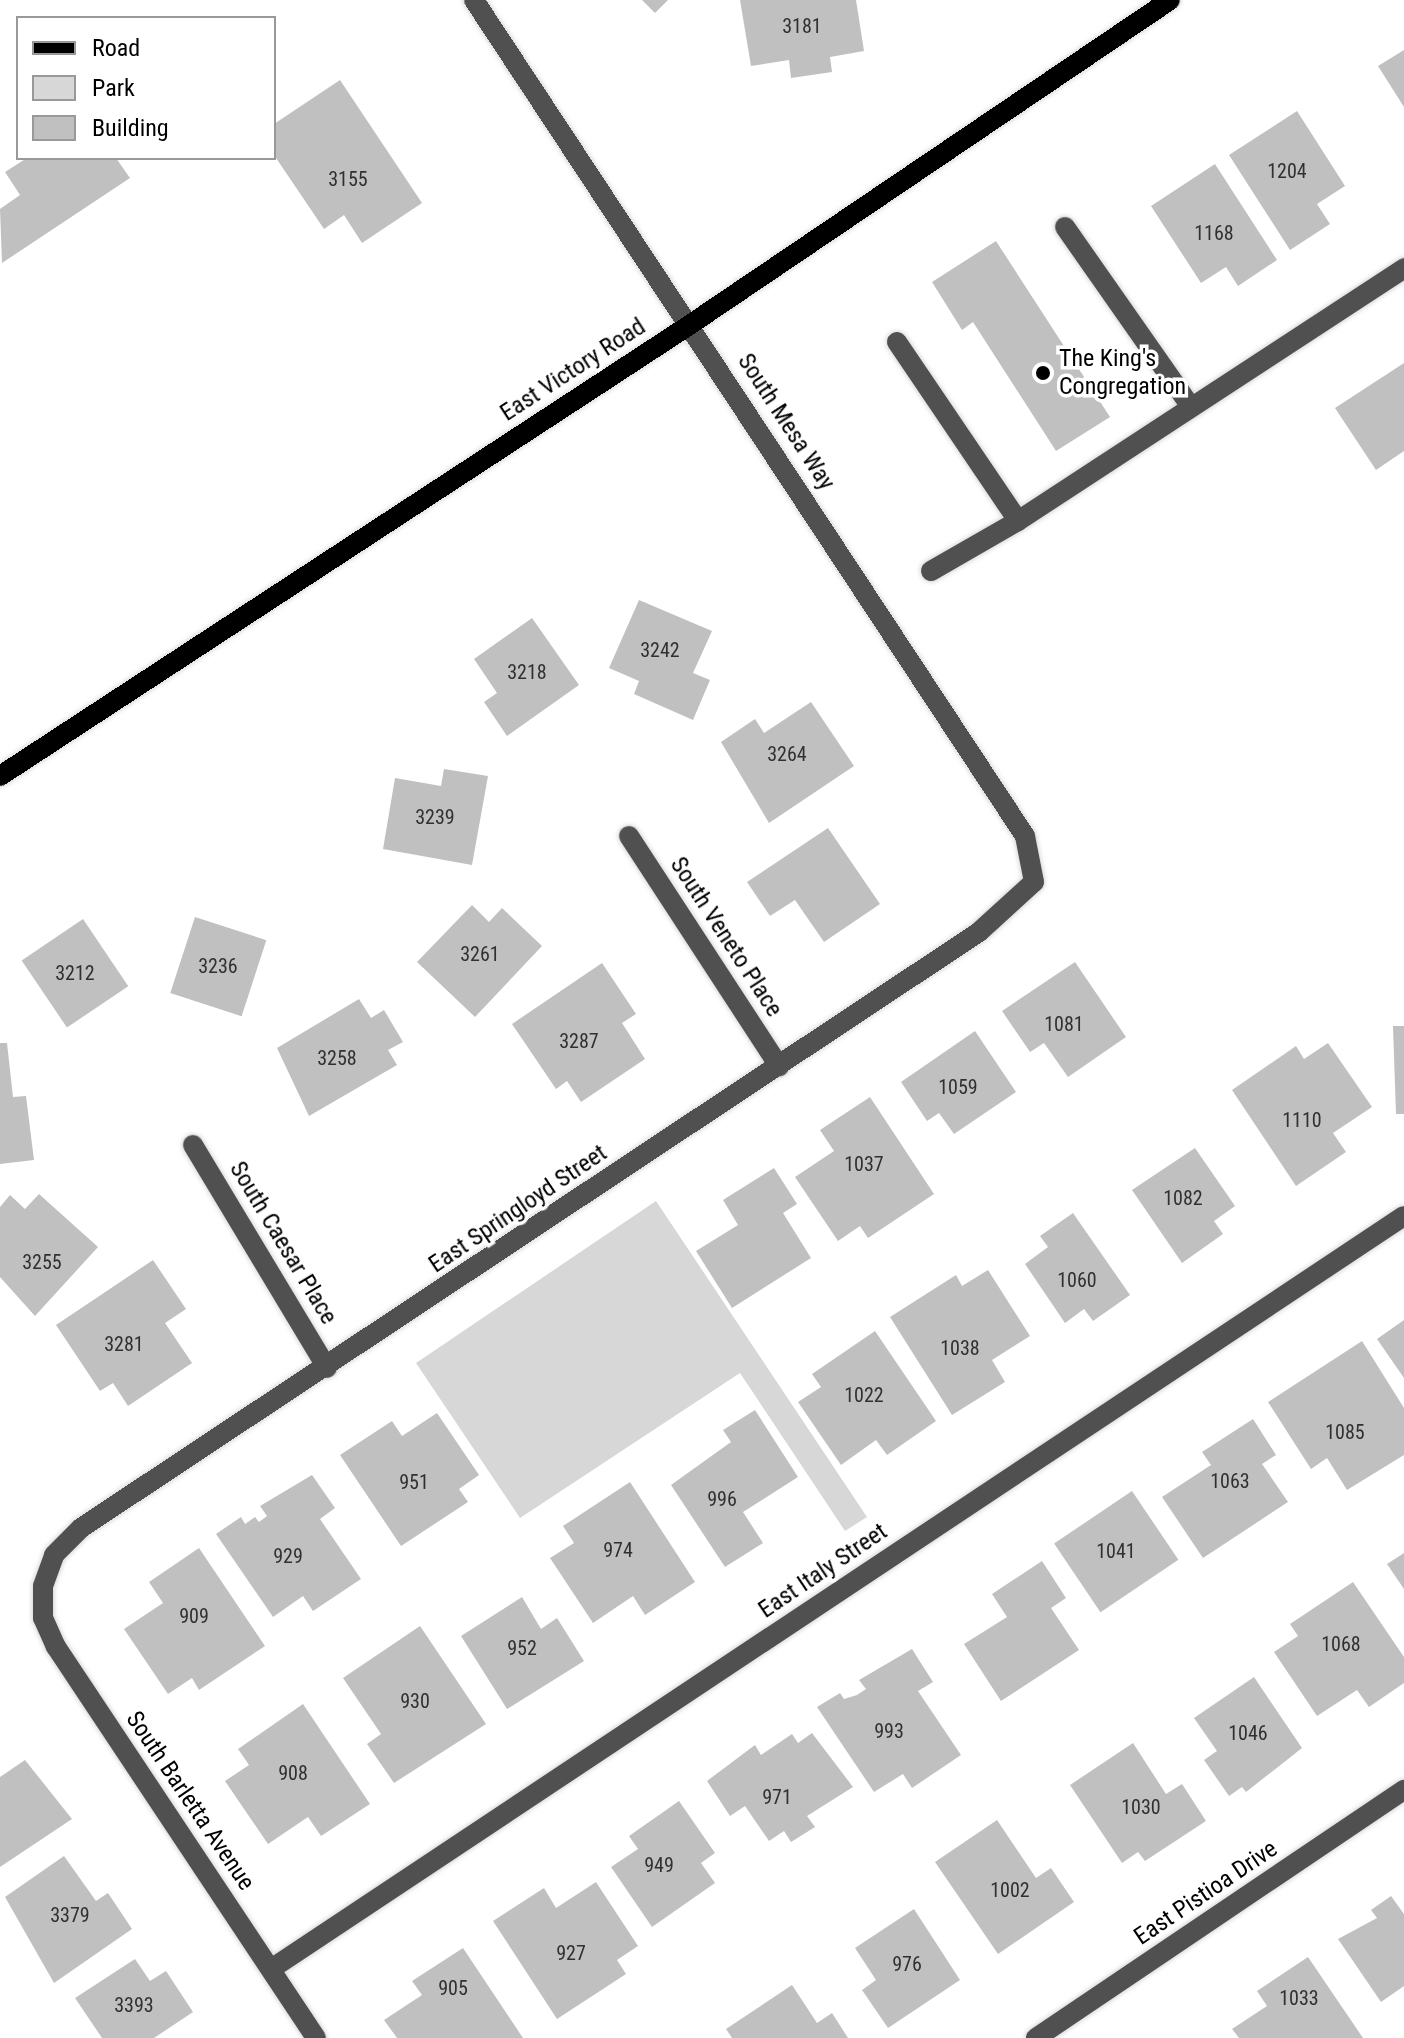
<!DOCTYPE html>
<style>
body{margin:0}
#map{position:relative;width:1404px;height:2038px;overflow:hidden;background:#fff;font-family:"Roboto Condensed",sans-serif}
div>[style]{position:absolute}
.green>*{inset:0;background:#d7d7d7}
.building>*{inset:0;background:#c0c0c0;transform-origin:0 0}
.roads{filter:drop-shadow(0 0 2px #dbdbdb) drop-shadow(0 0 2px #dbdbdb)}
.minor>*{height:20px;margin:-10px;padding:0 10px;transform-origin:10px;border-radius:10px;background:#505050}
.major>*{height:20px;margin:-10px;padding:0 10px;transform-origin:10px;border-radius:10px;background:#000}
.dots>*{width:22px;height:22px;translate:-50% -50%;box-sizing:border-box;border:4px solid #fff;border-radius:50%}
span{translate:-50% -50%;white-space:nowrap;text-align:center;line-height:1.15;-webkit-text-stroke:7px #fff;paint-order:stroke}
.number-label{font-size:20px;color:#303030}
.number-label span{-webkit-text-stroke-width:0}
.poi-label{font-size:24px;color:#000}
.left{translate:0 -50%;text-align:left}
.street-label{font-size:24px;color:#000}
.legend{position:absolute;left:16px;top:16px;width:260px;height:144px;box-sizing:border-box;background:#fff;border:2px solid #999;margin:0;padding:10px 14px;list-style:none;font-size:24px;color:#000}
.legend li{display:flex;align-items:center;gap:16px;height:40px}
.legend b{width:40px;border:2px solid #999}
</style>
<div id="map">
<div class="green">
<div style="clip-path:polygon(656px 1201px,867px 1517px,845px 1531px,740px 1373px,520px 1518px,416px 1363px)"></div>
</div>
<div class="building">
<div style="clip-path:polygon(642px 0,668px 0,655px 13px)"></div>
<div style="clip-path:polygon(740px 0,856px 0,864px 51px,830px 57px,832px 72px,791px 78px,789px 60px,751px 66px)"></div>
<div style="clip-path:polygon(1404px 50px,1404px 107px,1378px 66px)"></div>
<div style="clip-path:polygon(340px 80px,422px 203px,362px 243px,344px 215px,324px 229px,274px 155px,274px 124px)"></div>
<div style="clip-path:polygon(1297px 111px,1345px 186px,1317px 204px,1330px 224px,1290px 250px,1229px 155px)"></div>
<div style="clip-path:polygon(27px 158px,116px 158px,130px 178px,2px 263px,0 209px,20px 195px,5px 172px)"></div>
<div style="clip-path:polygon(1215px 164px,1277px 260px,1238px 286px,1226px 267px,1201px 283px,1151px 206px)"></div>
<div style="clip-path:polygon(996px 241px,1110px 417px,1056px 451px,973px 322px,962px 330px,932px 282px)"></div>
<div style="clip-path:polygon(1404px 363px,1404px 451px,1376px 470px,1335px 408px)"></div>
<div style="clip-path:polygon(639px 600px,712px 631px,693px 673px,710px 680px,693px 720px,634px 694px,639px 681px,609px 668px)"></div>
<div style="clip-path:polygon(532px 618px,579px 685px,507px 736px,484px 702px,497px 693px,474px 659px)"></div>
<div style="clip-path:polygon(811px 702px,854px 766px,769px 823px,721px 742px,755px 719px,764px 733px)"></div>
<div style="clip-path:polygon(444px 769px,488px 776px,472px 865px,383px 849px,395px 778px,441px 786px)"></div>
<div style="clip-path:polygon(828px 828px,880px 904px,824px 942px,795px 900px,770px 916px,747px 882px)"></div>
<div style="clip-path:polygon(472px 905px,489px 922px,502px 908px,542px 946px,475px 1017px,417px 962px)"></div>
<div style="left:195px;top:917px;width:75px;height:80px;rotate:18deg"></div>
<div style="left:83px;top:919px;width:81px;height:74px;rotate:56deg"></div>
<div style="clip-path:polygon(1075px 962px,1126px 1037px,1068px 1077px,1044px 1043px,1030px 1052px,1002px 1011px)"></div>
<div style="clip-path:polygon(602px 963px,636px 1014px,622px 1023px,645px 1059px,581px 1102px,567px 1081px,556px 1089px,512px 1024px)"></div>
<div style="clip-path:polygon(359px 999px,371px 1018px,384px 1010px,403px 1042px,388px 1050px,397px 1065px,309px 1116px,277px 1048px)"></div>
<div style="clip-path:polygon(1393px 1026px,1404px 1026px,1404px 1114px,1396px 1114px)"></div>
<div style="clip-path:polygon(975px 1031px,1016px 1092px,954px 1134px,939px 1113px,927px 1121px,901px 1082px)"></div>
<div style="clip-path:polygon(0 1043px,7px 1043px,13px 1097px,26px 1096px,34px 1160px,0 1164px)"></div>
<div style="clip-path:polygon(1328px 1043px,1372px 1107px,1333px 1133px,1346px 1152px,1296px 1186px,1232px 1090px,1296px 1046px,1304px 1059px)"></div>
<div style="clip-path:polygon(870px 1097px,934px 1194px,868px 1238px,860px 1226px,838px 1241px,795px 1177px,834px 1151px,820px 1130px)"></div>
<div style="clip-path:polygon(1195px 1148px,1235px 1206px,1214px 1221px,1223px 1234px,1182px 1263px,1132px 1190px)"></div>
<div style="clip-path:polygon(774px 1168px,797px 1204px,783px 1213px,811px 1258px,732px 1308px,696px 1251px,738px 1225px,723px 1200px)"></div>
<div style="clip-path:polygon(39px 1194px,98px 1247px,35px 1316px,0 1277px,0 1207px,10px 1195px,25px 1209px)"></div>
<div style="clip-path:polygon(1073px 1213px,1130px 1295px,1093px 1321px,1084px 1309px,1065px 1323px,1025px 1264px,1048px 1247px,1040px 1236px)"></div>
<div style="clip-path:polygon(153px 1260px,186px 1309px,165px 1323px,192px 1363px,128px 1406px,113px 1383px,100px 1391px,56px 1325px)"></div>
<div style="clip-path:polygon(988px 1270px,1030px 1336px,992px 1360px,1005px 1382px,952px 1415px,890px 1317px,956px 1275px,962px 1286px)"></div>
<div style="clip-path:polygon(1404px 1320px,1404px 1378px,1377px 1339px)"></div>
<div style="clip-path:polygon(875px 1331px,936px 1421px,887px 1455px,876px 1440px,841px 1465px,798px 1402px,821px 1387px,812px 1374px)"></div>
<div style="clip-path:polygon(1362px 1341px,1404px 1408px,1404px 1455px,1347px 1490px,1327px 1458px,1311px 1469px,1268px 1402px)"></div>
<div style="clip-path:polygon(755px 1410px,798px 1477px,743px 1512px,763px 1543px,725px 1567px,671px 1485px,731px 1442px,723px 1430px)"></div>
<div style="clip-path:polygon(437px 1413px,479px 1475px,459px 1489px,468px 1502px,401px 1546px,340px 1455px,392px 1421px,402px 1436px)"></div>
<div style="clip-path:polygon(1253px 1419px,1276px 1455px,1262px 1464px,1288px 1502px,1203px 1558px,1162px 1497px,1211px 1465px,1202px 1452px)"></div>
<div style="clip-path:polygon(312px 1475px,335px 1508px,320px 1519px,361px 1579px,313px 1611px,303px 1596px,273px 1617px,216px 1534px,241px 1517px,245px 1524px,255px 1517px,259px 1522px,267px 1516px,260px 1506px)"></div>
<div style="clip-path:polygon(630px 1482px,695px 1582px,645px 1615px,633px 1596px,593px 1623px,550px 1558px,574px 1543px,563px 1526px)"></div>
<div style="left:1132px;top:1491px;width:83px;height:94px;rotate:56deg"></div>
<div style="clip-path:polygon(199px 1548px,265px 1646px,199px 1690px,192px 1678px,168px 1694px,124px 1629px,163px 1603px,149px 1582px)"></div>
<div style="clip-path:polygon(1404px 1553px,1404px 1589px,1387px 1564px)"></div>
<div style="clip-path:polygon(1042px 1561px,1066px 1598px,1051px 1608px,1079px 1650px,1001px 1701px,964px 1644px,1007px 1617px,992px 1594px)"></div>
<div style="clip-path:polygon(1353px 1582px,1404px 1657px,1404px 1683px,1369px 1707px,1357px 1690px,1317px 1716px,1274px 1652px,1298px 1636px,1290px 1624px)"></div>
<div style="clip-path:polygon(522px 1597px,541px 1629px,557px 1618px,584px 1661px,507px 1709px,461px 1636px)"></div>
<div style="clip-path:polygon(420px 1626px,486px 1724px,394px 1783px,367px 1744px,381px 1734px,343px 1678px)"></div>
<div style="clip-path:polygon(912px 1649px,933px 1682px,918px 1691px,961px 1755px,912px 1788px,903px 1774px,874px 1792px,817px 1707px,840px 1693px,844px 1699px,857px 1695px,866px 1689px,859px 1680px)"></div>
<div style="clip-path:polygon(1254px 1677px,1302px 1748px,1246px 1792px,1242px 1787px,1229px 1796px,1204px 1760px,1217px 1751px,1194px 1718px)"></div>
<div style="clip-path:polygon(303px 1704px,370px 1804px,321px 1836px,308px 1817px,268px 1844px,225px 1781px,249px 1765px,238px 1749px)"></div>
<div style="clip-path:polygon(812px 1733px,853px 1787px,807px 1816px,815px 1827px,791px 1842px,784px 1831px,769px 1841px,745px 1806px,730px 1816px,707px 1781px,755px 1745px,761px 1755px,792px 1734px,798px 1743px)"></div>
<div style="clip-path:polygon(1133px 1743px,1166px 1794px,1182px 1784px,1206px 1821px,1145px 1861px,1138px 1852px,1122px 1863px,1070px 1785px)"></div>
<div style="clip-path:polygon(25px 1760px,72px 1819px,0 1867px,0 1777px)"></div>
<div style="clip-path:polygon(679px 1801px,715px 1853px,701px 1863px,715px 1883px,652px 1927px,611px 1867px,638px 1849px,629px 1836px)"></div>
<div style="clip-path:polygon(997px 1820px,1036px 1878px,1051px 1868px,1074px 1902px,998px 1954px,935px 1862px)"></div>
<div style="clip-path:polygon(64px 1856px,96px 1901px,108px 1893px,132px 1929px,54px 1983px,5px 1897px)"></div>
<div style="clip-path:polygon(596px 1882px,638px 1946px,617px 1960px,626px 1974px,557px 2019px,493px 1921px,544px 1888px,556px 1908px)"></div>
<div style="clip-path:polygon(1391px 1896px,1404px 1914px,1404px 1986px,1381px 2002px,1338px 1939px,1377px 1918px,1371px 1910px)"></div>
<div style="clip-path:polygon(914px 1909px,960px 1980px,888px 2028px,862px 1990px,876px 1980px,855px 1948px)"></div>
<div style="clip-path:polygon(463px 1948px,523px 2038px,397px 2038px,384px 2020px,422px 1995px,412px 1981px)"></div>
<div style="clip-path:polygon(1308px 1957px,1363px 2038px,1239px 2038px,1232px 2029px,1267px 2006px,1257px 1991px)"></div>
<div style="clip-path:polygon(135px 1959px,150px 1981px,166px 1971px,193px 2012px,154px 2038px,102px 2038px,75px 1998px)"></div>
<div style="clip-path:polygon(792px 1985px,817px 2023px,832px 2013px,848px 2038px,732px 2038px,726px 2029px)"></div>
</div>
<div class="roads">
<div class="minor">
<div style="left:1065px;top:227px;width:216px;rotate:55deg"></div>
<div style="left:897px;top:342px;width:216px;rotate:55.9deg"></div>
<div style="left:931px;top:571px;width:100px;rotate:-29.9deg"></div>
<div style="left:1018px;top:521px;width:462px;rotate:-33.2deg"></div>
<div style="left:629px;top:836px;width:275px;rotate:56.9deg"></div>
<div style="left:193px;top:1145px;width:260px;rotate:59deg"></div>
<div style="left:271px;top:1969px;width:1360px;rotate:-33.61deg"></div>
<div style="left:316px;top:2038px;width:470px;rotate:-123.6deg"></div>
<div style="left:56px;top:1647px;width:32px;rotate:-114deg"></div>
<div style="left:43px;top:1618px;width:32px;rotate:-90deg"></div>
<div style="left:43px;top:1586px;width:33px;rotate:-70deg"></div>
<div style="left:54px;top:1555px;width:38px;rotate:-45deg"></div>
<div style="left:81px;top:1528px;width:1078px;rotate:-33.57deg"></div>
<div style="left:979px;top:932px;width:74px;rotate:-42.3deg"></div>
<div style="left:1034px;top:882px;width:47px;rotate:-101.1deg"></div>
<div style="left:1025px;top:836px;width:1001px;rotate:-123.39deg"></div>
<div style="left:1036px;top:2038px;width:444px;rotate:-34deg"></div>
</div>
<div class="major">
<div style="left:0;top:776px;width:826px;rotate:-33.19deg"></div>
<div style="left:691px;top:324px;width:578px;rotate:-34.07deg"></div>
</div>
</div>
<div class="dots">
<div style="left:1043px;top:373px;background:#000"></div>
</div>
<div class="number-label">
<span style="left:802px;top:26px">3181</span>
<span style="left:1287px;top:171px">1204</span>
<span style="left:348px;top:179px">3155</span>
<span style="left:1214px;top:233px">1168</span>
<span style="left:660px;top:650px">3242</span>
<span style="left:527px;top:672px">3218</span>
<span style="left:787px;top:754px">3264</span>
<span style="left:435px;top:817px">3239</span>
<span style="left:480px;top:954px">3261</span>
<span style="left:218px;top:966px">3236</span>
<span style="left:75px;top:973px">3212</span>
<span style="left:1064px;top:1024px">1081</span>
<span style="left:579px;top:1041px">3287</span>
<span style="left:337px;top:1058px">3258</span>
<span style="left:958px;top:1087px">1059</span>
<span style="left:1302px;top:1120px">1110</span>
<span style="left:864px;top:1164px">1037</span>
<span style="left:1183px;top:1198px">1082</span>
<span style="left:42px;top:1262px">3255</span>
<span style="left:1077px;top:1280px">1060</span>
<span style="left:124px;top:1344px">3281</span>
<span style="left:960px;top:1348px">1038</span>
<span style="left:864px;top:1395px">1022</span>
<span style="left:1345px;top:1432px">1085</span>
<span style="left:1230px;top:1481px">1063</span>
<span style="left:414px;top:1482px">951</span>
<span style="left:722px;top:1499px">996</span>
<span style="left:618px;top:1550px">974</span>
<span style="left:1116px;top:1551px">1041</span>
<span style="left:288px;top:1556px">929</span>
<span style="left:194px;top:1616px">909</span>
<span style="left:1341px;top:1644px">1068</span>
<span style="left:522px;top:1648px">952</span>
<span style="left:415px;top:1701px">930</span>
<span style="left:889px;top:1731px">993</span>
<span style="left:1248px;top:1733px">1046</span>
<span style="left:293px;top:1773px">908</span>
<span style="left:777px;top:1797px">971</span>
<span style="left:1141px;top:1807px">1030</span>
<span style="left:659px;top:1865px">949</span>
<span style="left:1010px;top:1890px">1002</span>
<span style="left:70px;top:1915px">3379</span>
<span style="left:571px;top:1953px">927</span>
<span style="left:907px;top:1964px">976</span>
<span style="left:453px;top:1988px">905</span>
<span style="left:1299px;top:1998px">1033</span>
<span style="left:134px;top:2005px">3393</span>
</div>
<div class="poi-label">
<span class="left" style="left:1059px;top:373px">The King's<br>Congregation</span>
</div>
<div class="street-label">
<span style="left:573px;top:370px;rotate:-33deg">East Victory Road</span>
<span style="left:786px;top:422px;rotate:57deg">South Mesa Way</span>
<span style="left:726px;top:937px;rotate:57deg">South Veneto Place</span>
<span style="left:518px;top:1209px;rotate:-34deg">East Springloyd Street</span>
<span style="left:283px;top:1243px;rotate:59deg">South Caesar Place</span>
<span style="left:823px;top:1571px;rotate:-34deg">East Italy Street</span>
<span style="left:190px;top:1801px;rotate:56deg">South Barletta Avenue</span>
<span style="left:1206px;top:1893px;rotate:-34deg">East Pistioa Drive</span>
</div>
<ul class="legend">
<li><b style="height:10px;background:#000"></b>Road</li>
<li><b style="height:22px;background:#d7d7d7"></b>Park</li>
<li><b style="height:22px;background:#c0c0c0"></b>Building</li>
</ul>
</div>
